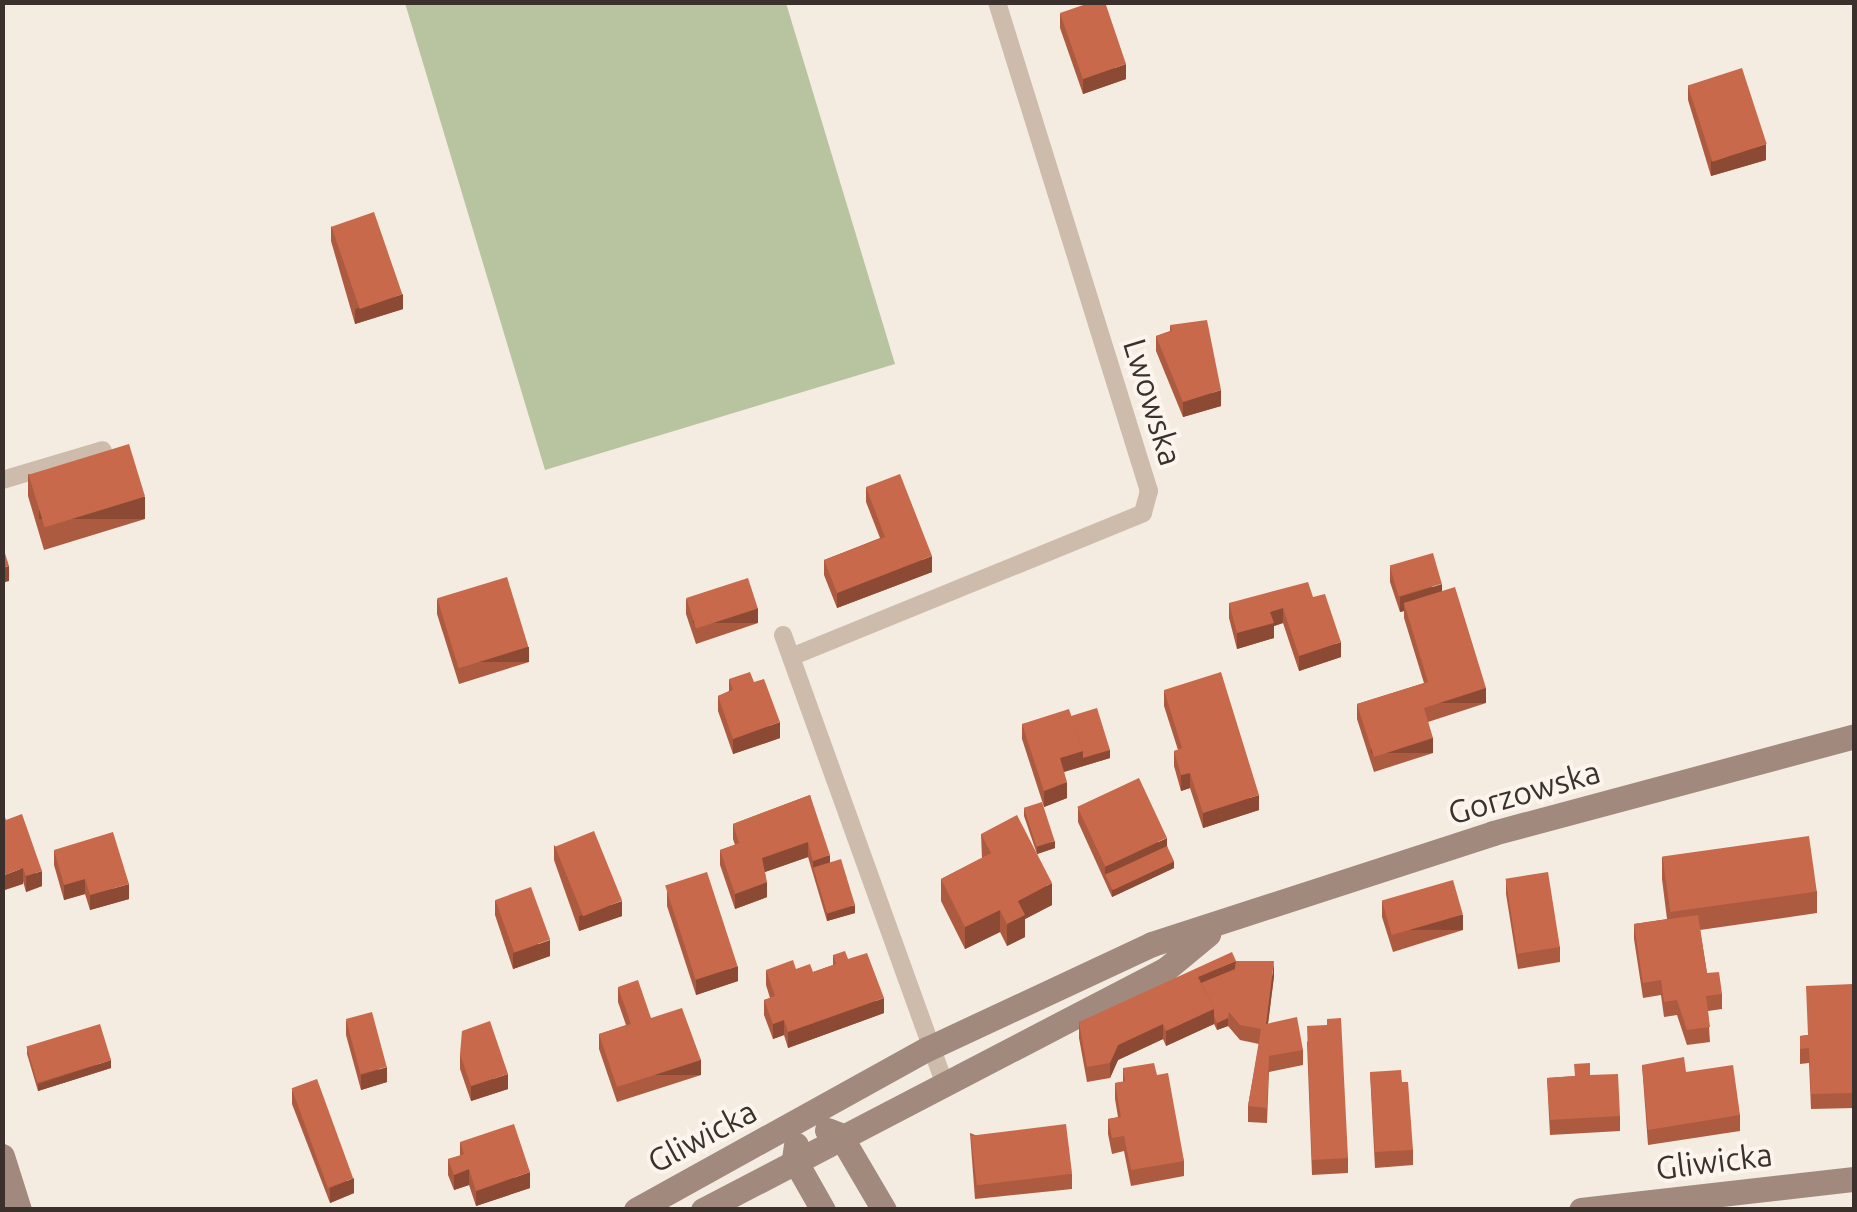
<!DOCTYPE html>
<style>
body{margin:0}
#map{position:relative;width:1857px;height:1212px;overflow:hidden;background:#f4ebe1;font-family:Ubuntu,sans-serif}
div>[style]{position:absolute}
.green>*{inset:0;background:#b8c4a0}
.lane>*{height:18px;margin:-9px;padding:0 9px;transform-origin:9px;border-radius:9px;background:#cdbbac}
.secondary>*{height:25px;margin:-12.5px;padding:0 12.5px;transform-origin:12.5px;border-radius:12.5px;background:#a18a7d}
.wall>*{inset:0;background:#ac5a40}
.shaded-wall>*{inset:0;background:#8c4a34;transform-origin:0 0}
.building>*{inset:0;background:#c8694b;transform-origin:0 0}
span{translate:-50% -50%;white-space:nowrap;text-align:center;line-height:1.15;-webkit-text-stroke:8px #fbf5ee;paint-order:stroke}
.street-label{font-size:32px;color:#3b302b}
.frame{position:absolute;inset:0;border:5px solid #3b302b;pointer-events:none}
</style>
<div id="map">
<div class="green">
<div style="clip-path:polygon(405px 3px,786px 3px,895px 364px,545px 470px)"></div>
</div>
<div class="lane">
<div style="left:2px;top:480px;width:105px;rotate:-16.5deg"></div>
<div style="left:783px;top:635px;width:475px;rotate:70.2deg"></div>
<div style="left:791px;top:657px;width:380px;rotate:-22.2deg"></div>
<div style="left:1143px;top:513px;width:23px;rotate:-75deg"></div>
<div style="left:1149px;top:491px;width:512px;rotate:-107.27deg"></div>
</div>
<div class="secondary">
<div style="left:827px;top:1130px;width:14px;rotate:21deg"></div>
<div style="left:840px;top:1135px;width:87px;rotate:59.6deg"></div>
<div style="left:796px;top:1145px;width:14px;rotate:98deg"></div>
<div style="left:794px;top:1159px;width:59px;rotate:60.4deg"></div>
<div style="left:2px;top:1156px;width:57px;rotate:72.5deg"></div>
<div style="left:636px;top:1210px;width:333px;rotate:-29deg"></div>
<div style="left:927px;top:1049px;width:248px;rotate:-25deg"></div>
<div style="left:1152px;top:944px;width:359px;rotate:-18deg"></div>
<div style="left:1493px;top:833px;width:374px;rotate:-15deg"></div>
<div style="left:703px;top:1210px;width:522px;rotate:-27.5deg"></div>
<div style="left:1166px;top:969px;width:55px;rotate:-39.8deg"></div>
<div style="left:1581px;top:1210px;width:275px;rotate:-6.5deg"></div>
</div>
<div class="wall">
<div style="clip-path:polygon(1060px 13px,1126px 79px,1083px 94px,1060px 28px)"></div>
<div style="clip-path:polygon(1688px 85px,1766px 160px,1711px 176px,1688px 100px)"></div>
<div style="clip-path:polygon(331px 226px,403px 309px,355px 324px,331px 241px)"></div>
<div style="clip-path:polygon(1170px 325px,1221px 406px,1183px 417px,1156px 351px,1156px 336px,1170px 331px)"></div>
<div style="clip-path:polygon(28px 474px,145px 519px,44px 550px,28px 496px)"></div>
<div style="clip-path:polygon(866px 487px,932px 572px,837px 608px,824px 575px,824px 560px,880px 538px,866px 502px)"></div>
<div style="clip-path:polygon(1390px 567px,1442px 591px,1486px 703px,1428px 722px,1433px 753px,1374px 772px,1357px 719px,1357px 704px,1424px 683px,1404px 618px,1404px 611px,1400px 612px,1390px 582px)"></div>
<div style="clip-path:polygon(1313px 597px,1341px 657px,1299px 671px,1283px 623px,1274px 626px,1274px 638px,1237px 649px,1229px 618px,1229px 603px)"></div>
<div style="clip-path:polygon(437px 599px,529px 662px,459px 684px,437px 614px)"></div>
<div style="clip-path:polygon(686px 599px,758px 623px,696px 644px,686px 614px)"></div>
<div style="clip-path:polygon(729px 679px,780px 738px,733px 754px,718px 711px,718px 696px,729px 691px)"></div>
<div style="clip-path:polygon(1164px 690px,1259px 810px,1203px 828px,1190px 788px,1181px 791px,1174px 766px,1174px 751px,1178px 750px,1164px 706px)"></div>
<div style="clip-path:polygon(1071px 716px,1110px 758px,1064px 772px,1067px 798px,1044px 807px,1022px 739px,1022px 724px)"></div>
<div style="clip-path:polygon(810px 795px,830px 863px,855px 913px,827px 921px,808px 857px,765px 872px,767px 897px,735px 909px,720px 865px,720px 850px,735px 845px,733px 839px,733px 824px)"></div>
<div style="clip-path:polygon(1078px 807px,1167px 846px,1174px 868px,1112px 897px,1078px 822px)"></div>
<div style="clip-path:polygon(1024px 808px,1055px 848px,1037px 854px,1052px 905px,1025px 919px,1025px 937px,1007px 946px,1000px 932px,965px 949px,941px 901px,941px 879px,982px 858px,981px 834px,1037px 854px,1024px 816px)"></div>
<div style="clip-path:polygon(6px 820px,42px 886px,26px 892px)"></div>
<div style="clip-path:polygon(554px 845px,622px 916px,579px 931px,554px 860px)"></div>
<div style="clip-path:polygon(54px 850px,129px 899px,90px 910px,85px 894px,64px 900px,54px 865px)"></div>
<div style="clip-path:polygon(1662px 857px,1817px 891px,1817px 913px,1700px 930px,1707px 973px,1722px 994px,1722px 1009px,1708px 1011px,1710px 1042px,1687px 1045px,1677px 1015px,1664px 1017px,1661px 995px,1643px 998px,1634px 939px,1634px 924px,1667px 919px,1662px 879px)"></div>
<div style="clip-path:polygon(1506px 879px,1560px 947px,1560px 962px,1518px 969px,1506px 894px)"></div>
<div style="clip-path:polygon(667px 891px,738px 981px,696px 995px,667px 906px)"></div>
<div style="clip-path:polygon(495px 900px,550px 956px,513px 969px,495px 915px)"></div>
<div style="clip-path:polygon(1382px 901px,1463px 930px,1393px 952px,1382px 917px)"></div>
<div style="clip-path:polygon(833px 955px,848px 959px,884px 1013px,788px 1048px,784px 1035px,773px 1039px,764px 1015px,764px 1000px,770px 998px,766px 985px,766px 970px,796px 969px,813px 972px,833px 965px)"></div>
<div style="clip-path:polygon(1236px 961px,1274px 976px,1268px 1024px,1303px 1050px,1303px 1065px,1269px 1072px,1267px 1123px,1248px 1122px,1248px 1106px,1259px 1044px,1240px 1040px,1228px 1026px,1217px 1030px,1214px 1024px,1166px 1046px,1163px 1039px,1118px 1060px,1110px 1078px,1087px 1082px,1079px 1038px,1079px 1022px)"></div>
<div style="clip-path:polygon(618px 987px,651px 1018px,701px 1075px,617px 1102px,599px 1049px,599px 1034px,626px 1025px,618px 1002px)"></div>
<div style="clip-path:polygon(1854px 1014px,1854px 1108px,1811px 1109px,1809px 1063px,1800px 1064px,1800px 1036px,1808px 1035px)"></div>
<div style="clip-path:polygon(346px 1020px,387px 1082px,361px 1090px,346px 1035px)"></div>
<div style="clip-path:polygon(1327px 1025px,1348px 1158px,1348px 1173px,1312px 1175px,1307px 1042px)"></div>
<div style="clip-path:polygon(27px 1047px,111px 1068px,38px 1091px,27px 1054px)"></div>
<div style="clip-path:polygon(460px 1054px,508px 1089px,471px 1101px,460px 1069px)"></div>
<div style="clip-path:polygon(1642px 1065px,1686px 1072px,1740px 1115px,1740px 1131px,1648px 1145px)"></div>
<div style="clip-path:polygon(1123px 1068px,1157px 1075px,1184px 1161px,1184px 1176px,1131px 1186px,1124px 1151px,1112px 1154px,1108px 1134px,1108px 1119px,1118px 1117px,1115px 1099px,1115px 1083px,1123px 1082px)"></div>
<div style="clip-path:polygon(1370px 1072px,1413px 1150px,1413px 1165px,1375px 1168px)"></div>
<div style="clip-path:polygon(1590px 1075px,1620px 1116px,1620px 1131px,1550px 1135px,1547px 1078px)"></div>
<div style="clip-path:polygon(292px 1089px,354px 1193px,330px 1203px,292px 1104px)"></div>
<div style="clip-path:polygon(970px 1133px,1072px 1174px,1072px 1189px,975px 1199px)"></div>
<div style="clip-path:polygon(460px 1142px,530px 1188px,476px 1206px,469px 1185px,454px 1190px,448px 1175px,448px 1159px,460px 1156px)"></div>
</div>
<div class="shaded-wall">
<div style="clip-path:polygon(1126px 64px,1126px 79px,1083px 94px,1083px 79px)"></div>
<div style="clip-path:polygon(1766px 144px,1766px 160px,1711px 176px,1711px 161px)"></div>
<div style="clip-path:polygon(403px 294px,403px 309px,355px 324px,355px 309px)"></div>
<div style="clip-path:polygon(1221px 390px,1221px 406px,1183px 417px,1183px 402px)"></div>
<div style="left:145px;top:497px;width:22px;height:106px;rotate:90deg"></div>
<div style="clip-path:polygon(932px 556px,932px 572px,837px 608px,837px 593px)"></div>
<div style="clip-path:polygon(9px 566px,9px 581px,2px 583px,2px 568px)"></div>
<div style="clip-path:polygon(1442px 584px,1442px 599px,1404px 603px,1404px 611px,1400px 612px,1400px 597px)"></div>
<div style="left:758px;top:608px;width:15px;height:65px;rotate:90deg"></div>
<div style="clip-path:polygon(1283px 608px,1283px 623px,1274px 626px,1274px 638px,1237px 649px,1237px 633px,1270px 612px)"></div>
<div style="clip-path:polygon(1341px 642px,1341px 657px,1299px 671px,1299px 656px)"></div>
<div style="left:529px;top:647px;width:15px;height:73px;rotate:90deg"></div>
<div style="left:1486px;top:688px;width:15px;height:65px;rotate:90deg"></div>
<div style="clip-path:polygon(780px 722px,780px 738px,733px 754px,733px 739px)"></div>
<div style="left:1433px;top:738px;width:15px;height:62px;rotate:90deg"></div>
<div style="clip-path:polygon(1110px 750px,1110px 758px,1060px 773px,1060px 758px,1083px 751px)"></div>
<div style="clip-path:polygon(1190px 773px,1190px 788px,1181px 791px,1181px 775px)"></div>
<div style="clip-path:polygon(1067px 782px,1067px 798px,1044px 807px,1044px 791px)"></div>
<div style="clip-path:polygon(1259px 795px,1259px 810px,1203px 828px,1203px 813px)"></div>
<div style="clip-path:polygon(1167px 838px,1167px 853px,1105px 874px,1105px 867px)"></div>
<div style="clip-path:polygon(1055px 841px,1055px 848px,1037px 854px,1037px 846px)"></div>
<div style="clip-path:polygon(808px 842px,808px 857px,762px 873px,762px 858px)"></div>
<div style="clip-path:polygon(830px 855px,830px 870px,813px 868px,813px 876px,813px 861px)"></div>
<div style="clip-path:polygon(1174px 861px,1174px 868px,1112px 897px,1112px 889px)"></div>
<div style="clip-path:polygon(23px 868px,23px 884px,2px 891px,2px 876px)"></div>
<div style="clip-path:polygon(42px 871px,42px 886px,26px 892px,26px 876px)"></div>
<div style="clip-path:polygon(85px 879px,85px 894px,64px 900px,64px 885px)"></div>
<div style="clip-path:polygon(767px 882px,767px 897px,735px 909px,735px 894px)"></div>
<div style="clip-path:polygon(1052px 883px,1052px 905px,1025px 919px,1025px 937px,1007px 946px,1007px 924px,1018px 901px)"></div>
<div style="clip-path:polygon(129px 884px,129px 899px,90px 910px,90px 895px)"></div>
<div style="clip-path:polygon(622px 901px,622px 916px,579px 931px,579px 916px)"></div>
<div style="clip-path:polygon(855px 905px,855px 913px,827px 921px,827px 913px)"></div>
<div style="clip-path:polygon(1000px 910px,1000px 932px,965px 949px,965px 927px)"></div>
<div style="left:1463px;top:915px;width:15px;height:73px;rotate:90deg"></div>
<div style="clip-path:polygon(550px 940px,550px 956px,513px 969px,513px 953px)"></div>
<div style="clip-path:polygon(1236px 961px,1230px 1013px,1202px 991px,1198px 977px)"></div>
<div style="clip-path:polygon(1274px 961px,1274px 976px,1266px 1039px,1266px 1024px)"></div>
<div style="clip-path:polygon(738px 966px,738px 981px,696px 995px,696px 979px)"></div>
<div style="clip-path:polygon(884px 998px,884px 1013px,788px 1048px,788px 1032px)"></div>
<div style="clip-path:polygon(1214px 1009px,1214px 1024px,1166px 1046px,1166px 1031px)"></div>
<div style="clip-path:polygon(1228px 1018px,1228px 1026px,1217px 1030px,1217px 1023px)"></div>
<div style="clip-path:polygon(784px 1020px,784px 1035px,773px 1039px,773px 1024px)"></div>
<div style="clip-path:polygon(1163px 1024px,1163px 1039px,1118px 1060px,1110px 1078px,1110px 1063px,1118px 1045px)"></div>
<div style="clip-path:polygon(111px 1060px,111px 1068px,38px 1091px,38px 1084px)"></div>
<div style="left:701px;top:1060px;width:15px;height:88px;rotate:90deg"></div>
<div style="clip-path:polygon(387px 1067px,387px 1082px,361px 1090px,361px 1075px)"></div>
<div style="clip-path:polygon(508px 1074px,508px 1089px,471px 1101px,471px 1086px)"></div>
<div style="clip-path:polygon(469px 1169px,469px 1185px,454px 1190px,454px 1175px)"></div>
<div style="clip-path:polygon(530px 1172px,530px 1188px,476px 1206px,476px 1191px)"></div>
<div style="clip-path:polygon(354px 1178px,354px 1193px,330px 1203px,330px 1188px)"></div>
</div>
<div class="building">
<div style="clip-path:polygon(1092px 2px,1105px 2px,1126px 64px,1083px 79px,1060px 13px)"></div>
<div style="left:1742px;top:68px;width:80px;height:57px;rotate:72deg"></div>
<div style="left:374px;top:212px;width:87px;height:45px;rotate:71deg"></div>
<div style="clip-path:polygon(1207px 320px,1221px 390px,1183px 402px,1156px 336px,1172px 331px,1170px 325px)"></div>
<div style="left:129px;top:444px;width:55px;height:105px;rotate:73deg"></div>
<div style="clip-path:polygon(900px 474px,932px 556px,837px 593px,824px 560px,885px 537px,866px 487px)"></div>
<div style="clip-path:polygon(2px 544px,9px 566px,2px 568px)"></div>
<div style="left:1433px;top:553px;width:32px;height:45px;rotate:74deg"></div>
<div style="left:507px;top:577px;width:73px;height:73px;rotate:73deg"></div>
<div style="left:748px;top:578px;width:32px;height:65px;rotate:72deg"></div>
<div style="clip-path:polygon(1308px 582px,1313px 597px,1325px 594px,1341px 642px,1299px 656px,1283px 608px,1270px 612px,1274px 623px,1237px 633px,1229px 603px)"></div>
<div style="clip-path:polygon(1455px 587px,1486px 688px,1424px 708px,1433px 738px,1374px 757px,1357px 704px,1428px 682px,1404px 603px)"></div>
<div style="clip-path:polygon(750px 672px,754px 682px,764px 679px,780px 722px,733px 739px,718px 696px,733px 690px,729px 679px)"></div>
<div style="clip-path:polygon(1221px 672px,1259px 795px,1203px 813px,1190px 773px,1181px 775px,1174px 751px,1182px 748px,1164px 690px)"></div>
<div style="clip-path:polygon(1097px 708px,1110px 750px,1083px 758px,1083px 751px,1071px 716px)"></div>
<div style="clip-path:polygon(1069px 709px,1083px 751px,1060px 758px,1067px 782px,1044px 791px,1022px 724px)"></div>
<div style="left:1139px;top:778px;width:66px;height:68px;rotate:65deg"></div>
<div style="clip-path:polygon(810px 795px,830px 855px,813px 861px,808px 842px,762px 858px,767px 882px,735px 894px,720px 850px,739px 843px,733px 824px)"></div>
<div style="left:1042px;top:802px;width:41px;height:19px;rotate:72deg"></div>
<div style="clip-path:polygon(2px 809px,6px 820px,22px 814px,42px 871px,26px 876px,23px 868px,2px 876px)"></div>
<div style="clip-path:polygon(1017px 815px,1052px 883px,1018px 901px,1025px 915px,1007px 924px,1000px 910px,965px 927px,941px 879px,991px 853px,981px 834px)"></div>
<div style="left:594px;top:831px;width:75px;height:42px;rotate:68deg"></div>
<div style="clip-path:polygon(113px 832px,129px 884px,90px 895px,85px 879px,64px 885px,54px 850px)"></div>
<div style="left:1809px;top:836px;width:56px;height:148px;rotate:82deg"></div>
<div style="left:1167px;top:846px;width:17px;height:68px;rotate:65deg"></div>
<div style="left:841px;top:859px;width:48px;height:29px;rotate:73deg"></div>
<div style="left:707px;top:872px;width:99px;height:44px;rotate:72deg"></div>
<div style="left:1548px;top:872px;width:76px;height:43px;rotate:81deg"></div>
<div style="left:1453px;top:880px;width:36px;height:74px;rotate:74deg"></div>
<div style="left:531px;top:887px;width:56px;height:38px;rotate:70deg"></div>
<div style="clip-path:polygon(1698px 915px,1707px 973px,1719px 972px,1722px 994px,1706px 996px,1710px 1027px,1687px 1030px,1677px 1000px,1664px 1002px,1661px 980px,1643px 983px,1634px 924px)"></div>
<div style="clip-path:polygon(845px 951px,848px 959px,867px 953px,884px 998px,788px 1032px,784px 1020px,773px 1024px,764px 1000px,775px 996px,766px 970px,793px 960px,796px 969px,810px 964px,813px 972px,836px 964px,833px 955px)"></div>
<div style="clip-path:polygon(1232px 952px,1236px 961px,1198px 977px,1214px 1009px,1166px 1031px,1163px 1024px,1118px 1045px,1110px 1063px,1087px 1067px,1079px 1022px)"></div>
<div style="clip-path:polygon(1236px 961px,1274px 961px,1266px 1024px,1297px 1017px,1303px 1050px,1269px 1056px,1267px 1108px,1248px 1106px,1261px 1029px,1240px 1025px,1228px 1011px)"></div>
<div style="clip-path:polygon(1235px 969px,1228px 1018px,1217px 1023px,1214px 1016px,1214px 1009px,1201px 983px)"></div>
<div style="clip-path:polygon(638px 980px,651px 1018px,682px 1008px,701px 1060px,617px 1087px,599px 1034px,631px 1024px,618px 987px)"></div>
<div style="clip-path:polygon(1853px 984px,1854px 1093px,1811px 1094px,1809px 1048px,1800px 1049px,1800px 1036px,1808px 1035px,1806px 986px)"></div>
<div style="left:372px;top:1012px;width:57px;height:27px;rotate:75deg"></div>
<div style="clip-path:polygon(1341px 1018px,1348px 1158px,1312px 1160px,1307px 1026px,1327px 1025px,1327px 1019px)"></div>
<div style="clip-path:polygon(490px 1021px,508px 1074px,471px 1086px,460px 1054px,462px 1031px)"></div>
<div style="left:100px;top:1024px;width:38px;height:77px;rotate:73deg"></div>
<div style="clip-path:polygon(1684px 1057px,1686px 1072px,1733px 1065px,1740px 1115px,1648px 1130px,1642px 1065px)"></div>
<div style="clip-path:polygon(1154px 1063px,1157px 1075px,1168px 1073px,1184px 1161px,1131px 1170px,1124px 1136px,1112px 1138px,1108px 1119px,1121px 1117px,1115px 1083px,1125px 1081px,1123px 1068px)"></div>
<div style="clip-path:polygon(1590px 1063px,1590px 1075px,1618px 1074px,1620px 1116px,1550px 1120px,1547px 1078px,1575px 1076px,1574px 1064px)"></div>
<div style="clip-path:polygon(1401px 1070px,1402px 1082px,1408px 1082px,1413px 1150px,1375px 1152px,1370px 1072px)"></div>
<div style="left:317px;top:1079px;width:106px;height:27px;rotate:70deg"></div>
<div style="clip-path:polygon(514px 1124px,530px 1172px,476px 1191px,469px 1169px,454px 1175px,448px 1159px,464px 1154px,460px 1142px)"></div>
<div style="left:1066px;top:1124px;width:50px;height:96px;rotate:83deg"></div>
</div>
<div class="street-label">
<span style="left:1153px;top:402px;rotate:73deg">Lwowska</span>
<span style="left:1524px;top:792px;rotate:-16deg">Gorzowska</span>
<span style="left:702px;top:1136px;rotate:-28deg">Gliwicka</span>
<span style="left:1714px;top:1161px;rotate:-7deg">Gliwicka</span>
</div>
<div class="frame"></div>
</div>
